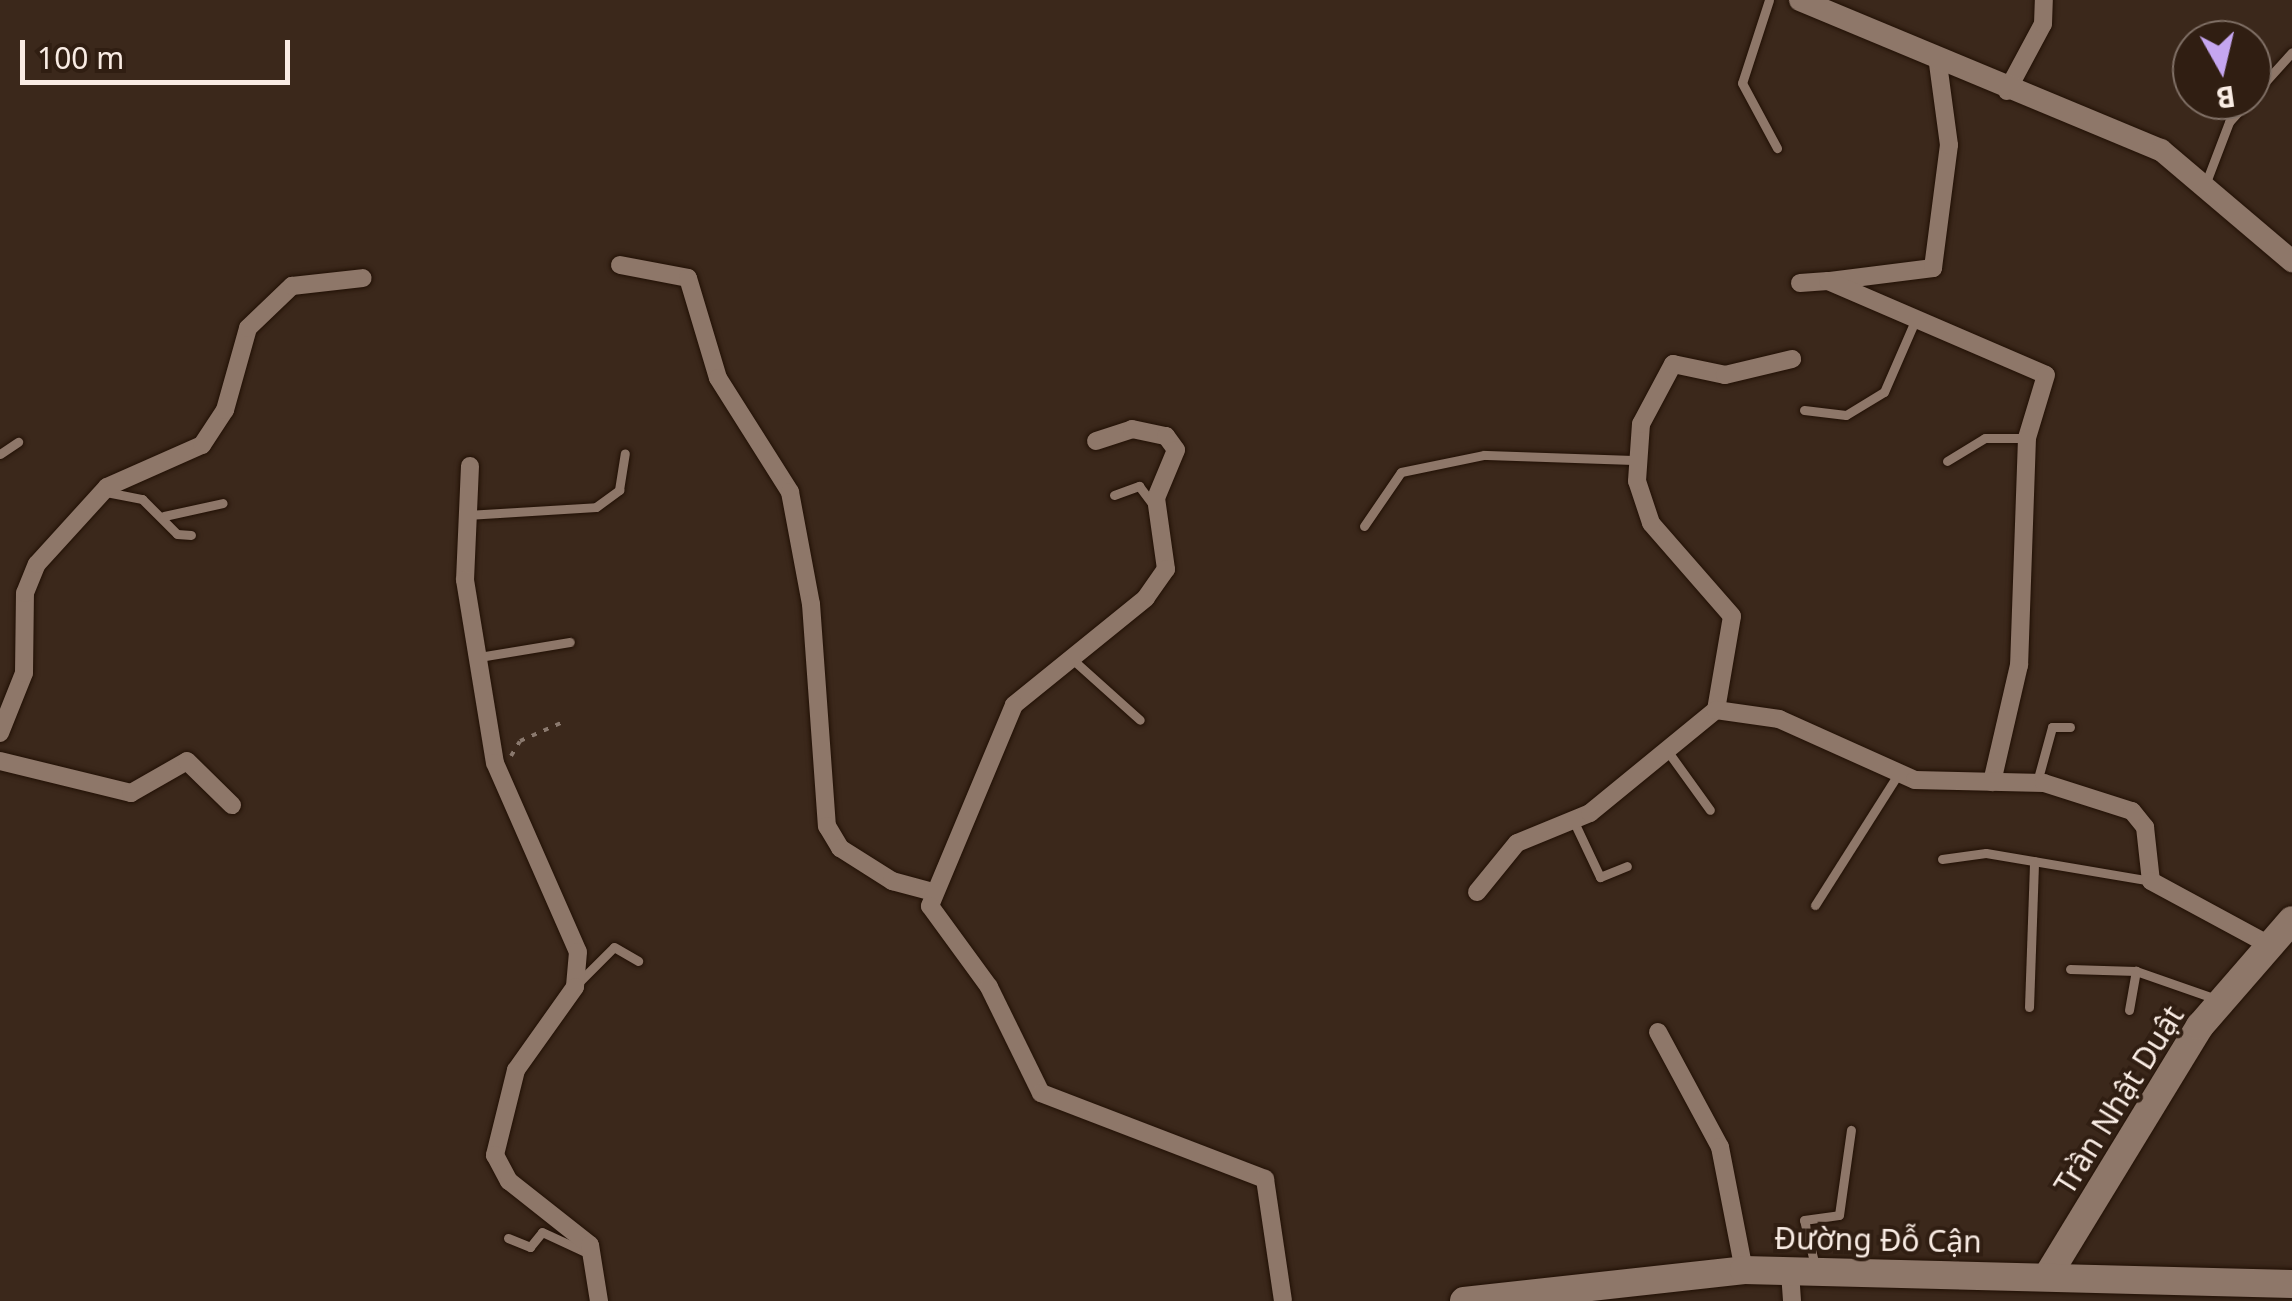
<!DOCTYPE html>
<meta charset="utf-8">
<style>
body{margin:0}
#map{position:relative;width:2292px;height:1301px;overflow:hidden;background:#3b281b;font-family:"Noto Sans",sans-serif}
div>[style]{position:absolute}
.path>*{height:4px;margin-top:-2px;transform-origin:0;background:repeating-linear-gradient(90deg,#8a796e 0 5px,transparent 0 13px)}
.roads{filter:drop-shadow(0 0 2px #211005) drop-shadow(0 0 2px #211005)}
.service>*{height:9px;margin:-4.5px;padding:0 4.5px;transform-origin:4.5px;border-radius:4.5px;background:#8e7769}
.minor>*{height:18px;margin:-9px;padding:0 9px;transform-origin:9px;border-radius:9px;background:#8e7769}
.tertiary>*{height:22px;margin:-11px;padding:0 11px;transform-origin:11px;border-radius:11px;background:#8e7769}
.secondary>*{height:28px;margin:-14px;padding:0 14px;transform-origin:14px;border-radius:14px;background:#8e7769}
span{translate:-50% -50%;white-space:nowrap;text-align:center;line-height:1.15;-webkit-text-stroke:8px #301e12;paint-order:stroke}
.street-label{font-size:30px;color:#f9ece4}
.north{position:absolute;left:2172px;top:20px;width:100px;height:100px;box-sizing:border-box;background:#301e12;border:2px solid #807066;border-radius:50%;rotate:172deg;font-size:28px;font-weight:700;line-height:40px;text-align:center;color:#f9ece4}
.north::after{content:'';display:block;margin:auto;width:35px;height:45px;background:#c5a6f0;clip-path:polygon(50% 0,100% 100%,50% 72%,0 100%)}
.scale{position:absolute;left:20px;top:40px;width:270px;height:45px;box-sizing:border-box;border:5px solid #f9ece4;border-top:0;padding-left:12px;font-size:30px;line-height:35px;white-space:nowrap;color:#f9ece4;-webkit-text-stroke:8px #301e12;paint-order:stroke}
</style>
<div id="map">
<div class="path">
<div style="left:511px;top:756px;width:17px;rotate:-59deg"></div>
<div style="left:520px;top:741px;width:47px;rotate:-23.8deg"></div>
</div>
<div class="roads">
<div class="service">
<div style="left:1769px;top:0;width:87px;rotate:108deg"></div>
<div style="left:1742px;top:83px;width:74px;rotate:61.7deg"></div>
<div style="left:2205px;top:185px;width:67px;rotate:-69.1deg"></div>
<div style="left:2229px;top:122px;width:94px;rotate:-48deg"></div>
<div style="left:1804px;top:410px;width:42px;rotate:6.8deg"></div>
<div style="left:1846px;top:415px;width:44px;rotate:-31.2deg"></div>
<div style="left:1884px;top:392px;width:75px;rotate:-66.5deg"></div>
<div style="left:0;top:454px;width:22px;rotate:-34deg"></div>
<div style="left:1947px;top:461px;width:44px;rotate:-31.2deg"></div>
<div style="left:1985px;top:438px;width:42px"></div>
<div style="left:106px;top:492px;width:37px;rotate:11deg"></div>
<div style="left:142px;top:499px;width:49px;rotate:45deg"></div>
<div style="left:177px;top:534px;width:14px;rotate:4deg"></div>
<div style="left:1114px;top:495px;width:27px;rotate:-20deg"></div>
<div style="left:1139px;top:486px;width:25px;rotate:53deg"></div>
<div style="left:467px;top:515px;width:129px;rotate:-3.5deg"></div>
<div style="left:596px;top:507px;width:29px;rotate:-36deg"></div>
<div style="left:619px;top:490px;width:37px;rotate:-81deg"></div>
<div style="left:164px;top:516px;width:60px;rotate:-12.4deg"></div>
<div style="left:1364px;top:526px;width:65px;rotate:-55.6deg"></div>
<div style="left:1401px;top:472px;width:85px;rotate:-11.6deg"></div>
<div style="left:1484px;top:455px;width:152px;rotate:1.9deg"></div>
<div style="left:479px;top:657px;width:92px;rotate:-9.4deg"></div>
<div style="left:1072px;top:659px;width:91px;rotate:41.9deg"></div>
<div style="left:1666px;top:749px;width:75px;rotate:54.2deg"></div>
<div style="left:2037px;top:782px;width:57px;rotate:-74.7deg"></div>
<div style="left:2052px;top:727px;width:18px"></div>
<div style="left:1574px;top:822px;width:61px;rotate:64.7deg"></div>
<div style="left:1600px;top:877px;width:29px;rotate:-22deg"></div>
<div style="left:1942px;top:859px;width:44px;rotate:-7.8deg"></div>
<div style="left:1986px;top:853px;width:167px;rotate:9.6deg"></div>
<div style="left:1815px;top:905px;width:155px;rotate:-57.6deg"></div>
<div style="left:2070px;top:969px;width:66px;rotate:1.7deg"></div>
<div style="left:2136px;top:971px;width:88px;rotate:19.3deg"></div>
<div style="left:579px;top:982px;width:49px;rotate:-45deg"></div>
<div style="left:614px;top:947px;width:28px;rotate:30deg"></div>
<div style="left:2029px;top:1007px;width:146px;rotate:-88deg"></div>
<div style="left:2129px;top:1010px;width:40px;rotate:-80deg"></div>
<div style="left:508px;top:1238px;width:24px;rotate:22deg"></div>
<div style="left:530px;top:1247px;width:19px;rotate:-51deg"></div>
<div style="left:542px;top:1232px;width:57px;rotate:24.8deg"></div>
<div style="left:1815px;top:1266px;width:47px;rotate:-103.4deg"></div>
<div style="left:1804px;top:1220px;width:35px;rotate:-8deg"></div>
<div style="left:1839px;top:1215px;width:86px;rotate:-82deg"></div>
</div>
<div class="minor">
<div style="left:2007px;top:91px;width:76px;rotate:-61.8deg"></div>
<div style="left:2043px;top:24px;width:24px;rotate:-88deg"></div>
<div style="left:620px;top:265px;width:69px;rotate:10.8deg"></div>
<div style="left:688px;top:278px;width:104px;rotate:73.3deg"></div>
<div style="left:718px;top:378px;width:135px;rotate:57.7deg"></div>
<div style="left:790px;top:492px;width:114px;rotate:79.4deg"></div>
<div style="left:811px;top:604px;width:223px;rotate:85.9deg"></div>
<div style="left:827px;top:826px;width:26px;rotate:59deg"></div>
<div style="left:840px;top:848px;width:62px;rotate:32.4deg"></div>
<div style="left:892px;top:881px;width:42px;rotate:15deg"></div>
<div style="left:1830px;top:281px;width:104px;rotate:-7.2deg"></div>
<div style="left:1933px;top:268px;width:124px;rotate:-82.6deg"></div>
<div style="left:1949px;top:145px;width:90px;rotate:-97.7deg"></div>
<div style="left:1800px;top:283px;width:28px;rotate:-4deg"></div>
<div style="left:1828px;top:281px;width:237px;rotate:23.3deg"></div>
<div style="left:2046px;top:375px;width:66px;rotate:106.8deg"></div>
<div style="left:2027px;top:438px;width:227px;rotate:92deg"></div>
<div style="left:2019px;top:665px;width:120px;rotate:103deg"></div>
<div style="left:1096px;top:441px;width:38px;rotate:-18deg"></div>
<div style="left:1132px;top:429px;width:35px;rotate:12deg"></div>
<div style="left:1166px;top:436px;width:17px;rotate:54deg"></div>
<div style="left:1176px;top:450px;width:52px;rotate:112.6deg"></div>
<div style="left:1156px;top:498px;width:72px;rotate:82deg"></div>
<div style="left:1166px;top:569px;width:35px;rotate:125deg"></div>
<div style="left:1146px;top:598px;width:170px;rotate:141deg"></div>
<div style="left:1014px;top:705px;width:218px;rotate:112.7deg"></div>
<div style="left:930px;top:906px;width:100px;rotate:53.9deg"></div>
<div style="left:989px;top:987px;width:118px;rotate:63.9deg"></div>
<div style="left:1041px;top:1093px;width:240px;rotate:21deg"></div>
<div style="left:1265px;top:1179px;width:123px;rotate:81.6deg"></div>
<div style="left:470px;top:466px;width:114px;rotate:92.5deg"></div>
<div style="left:465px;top:580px;width:185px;rotate:80.7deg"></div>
<div style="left:495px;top:763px;width:206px;rotate:66.3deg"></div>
<div style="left:578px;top:952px;width:35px;rotate:95deg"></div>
<div style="left:575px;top:987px;width:102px;rotate:125.4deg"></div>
<div style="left:516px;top:1070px;width:88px;rotate:103.9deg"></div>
<div style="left:495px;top:1155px;width:30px;rotate:62deg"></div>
<div style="left:509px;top:1181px;width:103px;rotate:38.3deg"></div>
<div style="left:590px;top:1245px;width:57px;rotate:80.9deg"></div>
<div style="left:1716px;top:710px;width:95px;rotate:-80.3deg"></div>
<div style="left:1732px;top:616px;width:123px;rotate:-131.1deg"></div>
<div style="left:1651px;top:523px;width:44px;rotate:-108.4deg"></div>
<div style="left:1637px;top:481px;width:57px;rotate:-86deg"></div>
<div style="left:1641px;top:424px;width:68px;rotate:-61.9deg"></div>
<div style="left:1673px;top:364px;width:53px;rotate:11.9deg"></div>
<div style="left:1725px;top:375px;width:69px;rotate:-13.4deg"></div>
<div style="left:0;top:733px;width:65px;rotate:-68.2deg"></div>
<div style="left:24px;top:673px;width:80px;rotate:-89.3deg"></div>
<div style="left:25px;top:593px;width:31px;rotate:-68deg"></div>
<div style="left:37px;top:564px;width:104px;rotate:-47.7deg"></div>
<div style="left:107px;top:487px;width:104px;rotate:-23.9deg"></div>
<div style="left:202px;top:445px;width:42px;rotate:-56.7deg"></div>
<div style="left:225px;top:410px;width:85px;rotate:-74.3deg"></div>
<div style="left:248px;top:328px;width:61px;rotate:-43.7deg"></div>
<div style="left:292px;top:286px;width:71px;rotate:-6.4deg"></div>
<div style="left:0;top:761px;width:135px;rotate:13.7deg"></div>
<div style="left:131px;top:793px;width:64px;rotate:-29.7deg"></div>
<div style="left:187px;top:761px;width:63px;rotate:44.4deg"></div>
<div style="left:1477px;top:892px;width:63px;rotate:-50.8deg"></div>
<div style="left:1517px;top:843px;width:79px;rotate:-22.3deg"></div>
<div style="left:1590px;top:813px;width:163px;rotate:-39.3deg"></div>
<div style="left:1716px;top:710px;width:64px;rotate:8.1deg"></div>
<div style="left:1779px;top:719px;width:149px;rotate:24.2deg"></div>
<div style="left:1915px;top:780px;width:129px;rotate:1.3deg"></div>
<div style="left:2044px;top:783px;width:92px;rotate:17.7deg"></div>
<div style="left:2132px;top:811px;width:21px;rotate:51deg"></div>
<div style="left:2145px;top:827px;width:54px;rotate:83.7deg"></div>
<div style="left:2151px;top:881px;width:139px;rotate:28.4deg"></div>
<div style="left:1658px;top:1032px;width:131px;rotate:61.7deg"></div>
<div style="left:1720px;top:1147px;width:125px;rotate:79deg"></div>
<div style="left:1790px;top:1272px;width:29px;rotate:86deg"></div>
</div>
<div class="tertiary">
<div style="left:1800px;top:0;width:391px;rotate:22.6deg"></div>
<div style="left:2161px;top:150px;width:172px;rotate:40.3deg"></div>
</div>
<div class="secondary">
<div style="left:2048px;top:1275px;width:292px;rotate:-58.6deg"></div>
<div style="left:2200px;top:1026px;width:140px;rotate:-49deg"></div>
<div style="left:1464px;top:1301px;width:282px;rotate:-6.3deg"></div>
<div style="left:1744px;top:1270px;width:548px;rotate:1.46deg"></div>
</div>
</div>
<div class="street-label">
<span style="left:2119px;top:1100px;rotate:-58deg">Trần Nhật Duật</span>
<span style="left:1878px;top:1240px;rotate:1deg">Đường Đỗ Cận</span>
</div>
<div class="north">B</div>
<div class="scale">100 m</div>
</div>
